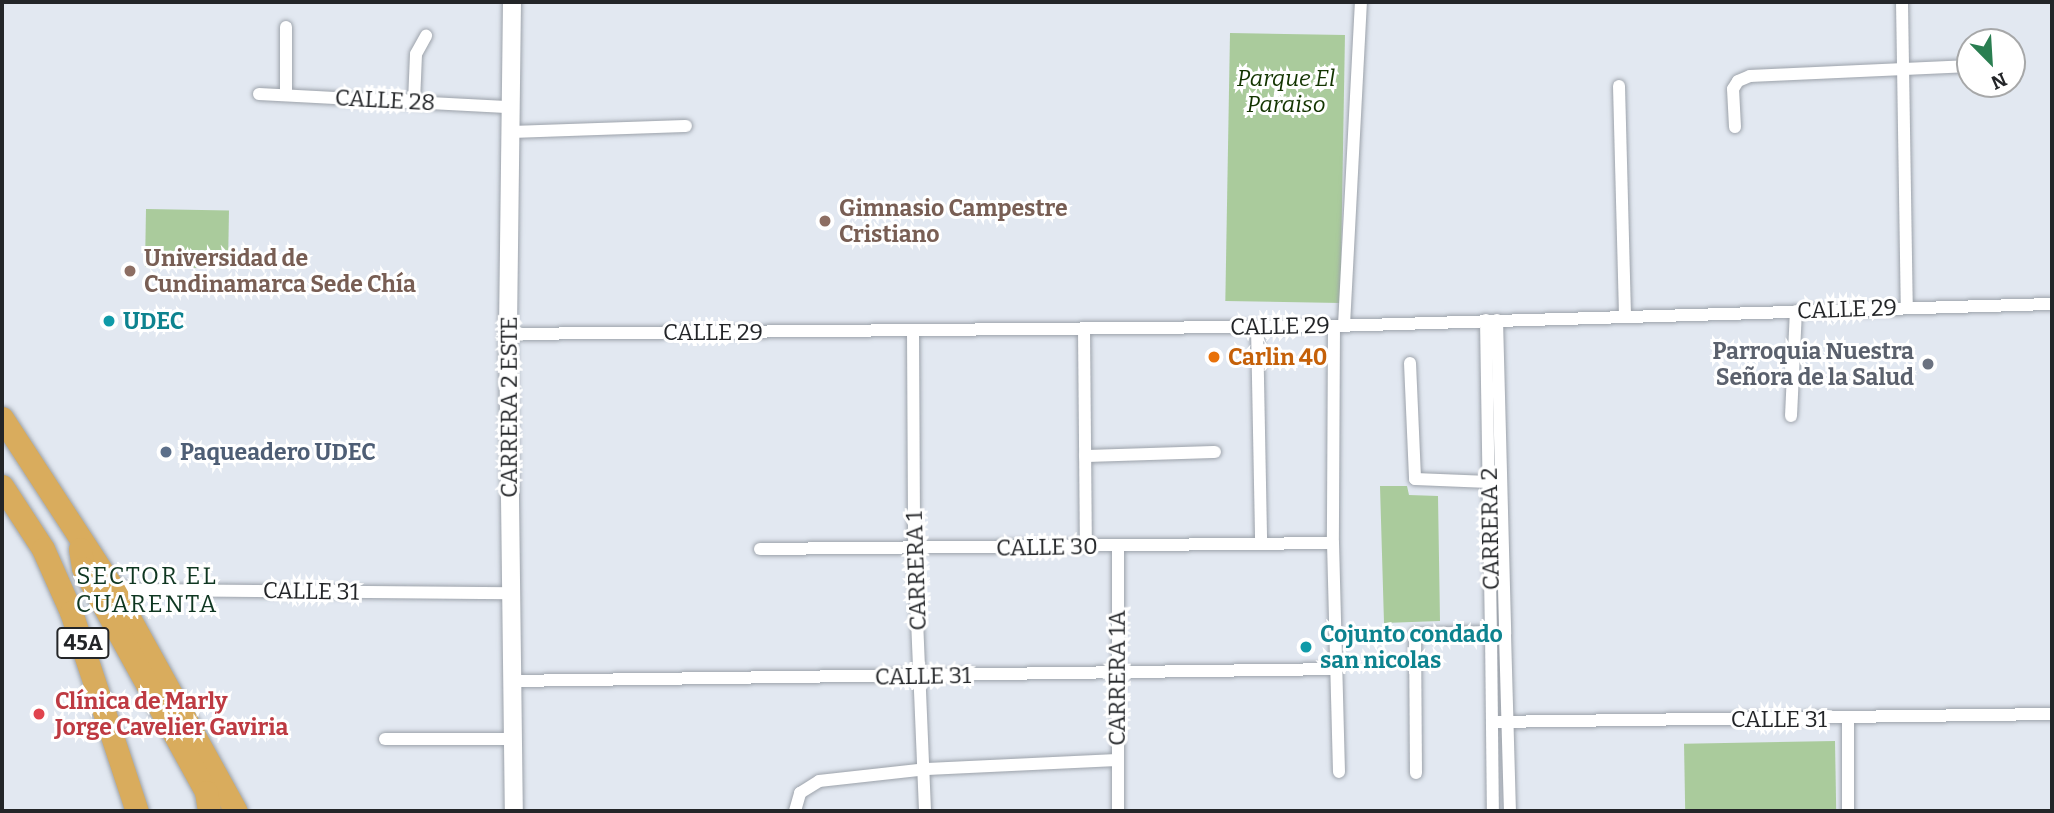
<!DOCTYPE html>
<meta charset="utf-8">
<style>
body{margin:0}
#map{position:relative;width:2054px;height:813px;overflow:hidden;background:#e2e8f1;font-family:Bitter,serif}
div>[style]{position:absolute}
.green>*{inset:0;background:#aacb9c;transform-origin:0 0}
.roads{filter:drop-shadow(0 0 2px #9ca2aa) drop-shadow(0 0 2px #9ca2aa)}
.street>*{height:12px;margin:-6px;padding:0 6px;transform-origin:6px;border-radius:6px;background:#fff}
.secondary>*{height:18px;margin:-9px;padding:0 9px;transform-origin:9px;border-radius:9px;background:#fff}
.highway>*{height:23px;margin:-11.5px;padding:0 11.5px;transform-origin:11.5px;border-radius:11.5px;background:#d9ac5d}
.dots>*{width:19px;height:19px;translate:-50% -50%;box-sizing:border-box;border:4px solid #fff;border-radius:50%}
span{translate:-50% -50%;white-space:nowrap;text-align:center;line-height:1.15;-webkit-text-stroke:6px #fff;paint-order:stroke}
.shield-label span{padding:2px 5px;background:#fff;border:2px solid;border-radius:5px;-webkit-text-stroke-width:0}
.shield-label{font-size:21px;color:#232528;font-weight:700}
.park-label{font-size:23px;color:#133400;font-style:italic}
.street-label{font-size:23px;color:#232528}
.education-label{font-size:23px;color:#785e54;font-weight:700}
.left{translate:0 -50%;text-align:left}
.culture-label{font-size:23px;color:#0d838f;font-weight:700}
.worship-label{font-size:23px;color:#5b616d;font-weight:700}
.right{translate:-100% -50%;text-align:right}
.food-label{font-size:23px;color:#c56008;font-weight:700}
.service-label{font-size:23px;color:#4e5e75;font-weight:700}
.health-label{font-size:23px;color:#be3a42;font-weight:700}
.neighbourhood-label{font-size:24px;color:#0f3721;letter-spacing:2px}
.frame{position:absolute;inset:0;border:4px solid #232528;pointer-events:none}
.north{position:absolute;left:1956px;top:28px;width:70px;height:70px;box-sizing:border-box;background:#fff;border:2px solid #a7a8a9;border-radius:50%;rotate:156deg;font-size:19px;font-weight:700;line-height:28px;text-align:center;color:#232528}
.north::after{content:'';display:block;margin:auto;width:24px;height:32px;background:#2a7e51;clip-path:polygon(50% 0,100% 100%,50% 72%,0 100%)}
</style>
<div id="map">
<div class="green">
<div style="left:1230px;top:33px;width:115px;height:268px;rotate:1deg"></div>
<div style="left:146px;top:209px;width:83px;height:58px;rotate:1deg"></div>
<div style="clip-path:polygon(1380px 486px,1407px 486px,1409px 495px,1438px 496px,1440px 621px,1384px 623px)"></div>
<div style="left:1835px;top:741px;width:70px;height:151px;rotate:89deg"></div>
</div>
<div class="roads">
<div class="street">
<div style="left:1902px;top:2px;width:305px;rotate:89.1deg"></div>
<div style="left:2012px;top:66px;width:3px"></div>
<div style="left:1619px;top:86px;width:230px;rotate:88.5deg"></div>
<div style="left:259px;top:94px;width:252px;rotate:3deg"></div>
<div style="left:286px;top:95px;width:68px;rotate:-90deg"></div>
<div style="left:414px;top:102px;width:48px;rotate:-87.6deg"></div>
<div style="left:416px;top:54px;width:21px;rotate:-61deg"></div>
<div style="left:1735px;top:127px;width:38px;rotate:-93deg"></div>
<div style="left:1733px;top:89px;width:9px;rotate:-58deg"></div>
<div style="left:1738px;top:81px;width:13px;rotate:-23deg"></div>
<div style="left:1750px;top:76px;width:220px;rotate:-2.6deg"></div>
<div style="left:510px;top:132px;width:176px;rotate:-2deg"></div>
<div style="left:1486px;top:320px;width:312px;rotate:89.1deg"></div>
<div style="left:1491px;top:632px;width:14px;rotate:8deg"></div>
<div style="left:1505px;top:634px;width:177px;rotate:88.4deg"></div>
<div style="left:1497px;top:320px;width:314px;rotate:88.5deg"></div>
<div style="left:1344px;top:325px;width:323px;rotate:-87deg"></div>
<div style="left:1334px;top:326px;width:217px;rotate:90.3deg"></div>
<div style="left:1333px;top:543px;width:229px;rotate:88.5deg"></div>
<div style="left:1257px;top:327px;width:217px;rotate:88.9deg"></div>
<div style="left:1084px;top:329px;width:217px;rotate:89.5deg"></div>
<div style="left:913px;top:331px;width:217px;rotate:89.7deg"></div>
<div style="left:914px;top:548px;width:263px;rotate:87.6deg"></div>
<div style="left:508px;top:334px;width:826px;rotate:-0.55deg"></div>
<div style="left:1334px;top:326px;width:718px;rotate:-1.76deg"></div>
<div style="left:1410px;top:363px;width:116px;rotate:87.5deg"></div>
<div style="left:1415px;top:479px;width:74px;rotate:2.3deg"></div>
<div style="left:1791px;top:416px;width:105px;rotate:-87.3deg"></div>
<div style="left:1085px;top:456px;width:130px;rotate:-1.8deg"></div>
<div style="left:760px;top:549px;width:573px;rotate:-0.6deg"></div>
<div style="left:111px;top:585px;width:30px;rotate:9deg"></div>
<div style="left:141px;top:590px;width:370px;rotate:0.5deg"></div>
<div style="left:510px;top:681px;width:826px;rotate:-0.83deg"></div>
<div style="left:1848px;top:719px;width:92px;rotate:90deg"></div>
<div style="left:1492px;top:722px;width:560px;rotate:-0.82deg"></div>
<div style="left:385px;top:739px;width:127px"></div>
<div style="left:1416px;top:773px;width:139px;rotate:-90.4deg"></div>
<div style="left:1415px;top:634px;width:76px;rotate:-1.5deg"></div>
<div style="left:1491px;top:632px;width:179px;rotate:89.4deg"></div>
<div style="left:795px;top:811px;width:19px;rotate:-74deg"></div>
<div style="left:800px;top:793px;width:22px;rotate:-32deg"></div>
<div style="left:819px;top:781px;width:109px;rotate:-6.3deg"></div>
<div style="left:927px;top:769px;width:190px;rotate:-2.7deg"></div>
<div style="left:1118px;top:811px;width:265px;rotate:-90deg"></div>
</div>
<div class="secondary">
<div style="left:512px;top:2px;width:332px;rotate:90.7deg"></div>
<div style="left:508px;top:334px;width:477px;rotate:89.3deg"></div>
</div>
<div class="highway">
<div style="left:2px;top:418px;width:199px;rotate:56.9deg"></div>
<div style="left:111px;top:585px;width:258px;rotate:61.1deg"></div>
<div style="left:2px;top:486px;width:75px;rotate:56.9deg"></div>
<div style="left:43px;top:549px;width:69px;rotate:66deg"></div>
<div style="left:71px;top:612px;width:210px;rotate:71.7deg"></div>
<div style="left:80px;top:549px;width:19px;rotate:81deg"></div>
<div style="left:83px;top:568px;width:256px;rotate:61.2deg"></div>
<div style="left:206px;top:792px;width:19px;rotate:81deg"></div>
</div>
</div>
<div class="dots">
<div style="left:825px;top:221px;background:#8d6e63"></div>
<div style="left:130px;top:271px;background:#8d6e63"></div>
<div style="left:109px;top:321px;background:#0f9aa8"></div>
<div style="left:1214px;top:357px;background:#e8710a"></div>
<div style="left:1928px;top:364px;background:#6b7280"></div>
<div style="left:166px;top:452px;background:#5c6f8a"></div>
<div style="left:1306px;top:647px;background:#0f9aa8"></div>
<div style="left:39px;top:714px;background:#e0444e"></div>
</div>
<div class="shield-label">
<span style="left:83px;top:643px">45A</span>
</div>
<div class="park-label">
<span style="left:1286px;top:91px">Parque El<br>Paraiso</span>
</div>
<div class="street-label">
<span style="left:385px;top:100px;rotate:3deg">CALLE 28</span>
<span style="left:1847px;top:309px;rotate:-2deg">CALLE 29</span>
<span style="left:1280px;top:326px;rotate:-1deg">CALLE 29</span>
<span style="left:713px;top:332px">CALLE 29</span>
<span style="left:509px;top:407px;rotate:-90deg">CARRERA 2 ESTE</span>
<span style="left:1490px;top:529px;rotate:-91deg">CARRERA 2</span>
<span style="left:1047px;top:547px;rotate:-1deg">CALLE 30</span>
<span style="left:916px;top:571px;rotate:-92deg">CARRERA 1</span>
<span style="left:311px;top:591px;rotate:1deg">CALLE 31</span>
<span style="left:923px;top:676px;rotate:-1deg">CALLE 31</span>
<span style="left:1117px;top:678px;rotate:-90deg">CARRERA 1A</span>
<span style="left:1779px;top:719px">CALLE 31</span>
</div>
<div class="education-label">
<span class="left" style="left:839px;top:221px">Gimnasio Campestre<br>Cristiano</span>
<span class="left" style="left:144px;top:271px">Universidad de<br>Cundinamarca Sede Chía</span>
</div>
<div class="culture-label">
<span class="left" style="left:123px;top:321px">UDEC</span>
<span class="left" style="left:1320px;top:647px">Cojunto condado<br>san nicolas</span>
</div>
<div class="worship-label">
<span class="right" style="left:1914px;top:364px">Parroquia Nuestra<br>Señora de la Salud</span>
</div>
<div class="food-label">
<span class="left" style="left:1228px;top:357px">Carlin 40</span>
</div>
<div class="service-label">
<span class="left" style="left:180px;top:452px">Paqueadero UDEC</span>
</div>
<div class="health-label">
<span class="left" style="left:55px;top:714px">Clínica de Marly<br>Jorge Cavelier Gaviria</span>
</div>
<div class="neighbourhood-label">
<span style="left:147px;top:591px">SECTOR EL<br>CUARENTA</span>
</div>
<div class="frame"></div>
<div class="north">N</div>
</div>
